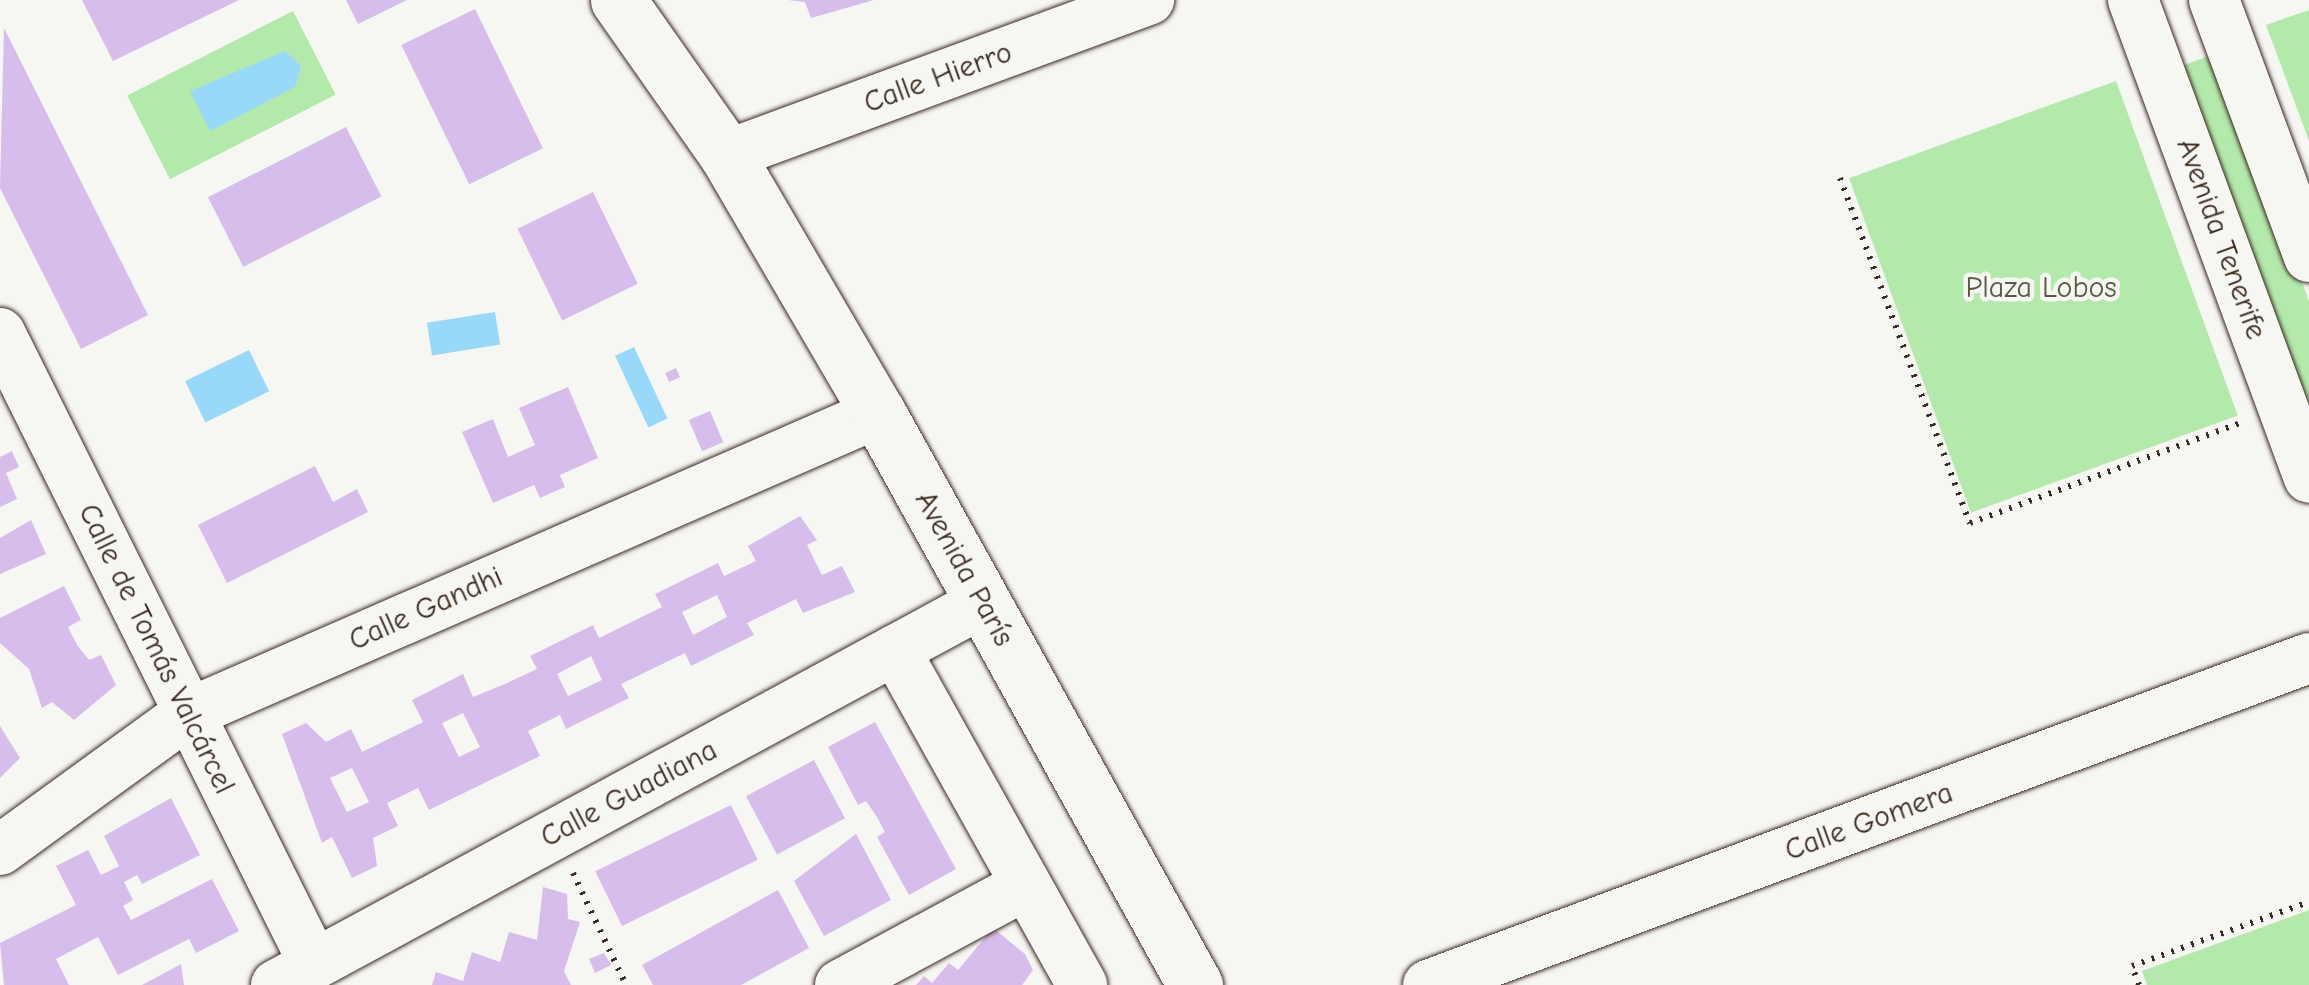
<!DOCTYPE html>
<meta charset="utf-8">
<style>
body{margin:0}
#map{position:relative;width:2309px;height:985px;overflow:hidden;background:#f6f6f2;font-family:"Comic Neue",sans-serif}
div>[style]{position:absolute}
.green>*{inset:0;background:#b3eaac;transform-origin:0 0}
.water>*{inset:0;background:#98d9fa;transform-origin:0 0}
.building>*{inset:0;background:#d7bdec;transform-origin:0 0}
.path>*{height:6px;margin-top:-3px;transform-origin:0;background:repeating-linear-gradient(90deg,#3b2a1e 0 2.5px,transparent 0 10.5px)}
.roads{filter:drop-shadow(0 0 2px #3b2a1e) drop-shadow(0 0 2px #3b2a1e)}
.minor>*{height:50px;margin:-25px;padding:0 25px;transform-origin:25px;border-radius:25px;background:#f6f6f2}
.major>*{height:55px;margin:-27.5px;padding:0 27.5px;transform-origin:27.5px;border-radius:27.5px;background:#f6f6f2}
span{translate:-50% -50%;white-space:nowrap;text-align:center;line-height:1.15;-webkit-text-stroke:9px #f6f6f2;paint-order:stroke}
.street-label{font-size:30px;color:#3b2a1e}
.park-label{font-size:30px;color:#595a42}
</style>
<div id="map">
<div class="green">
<div style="clip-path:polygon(2309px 10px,2309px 141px,2266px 25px)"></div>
<div style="left:293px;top:11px;width:94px;height:186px;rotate:63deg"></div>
<div style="clip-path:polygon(2217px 53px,2309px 301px,2309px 401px,2297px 406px,2173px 69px)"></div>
<div style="left:2116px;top:81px;width:356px;height:284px;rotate:70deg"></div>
<div style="clip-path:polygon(2309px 910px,2309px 985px,2147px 985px,2142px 971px)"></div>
</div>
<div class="water">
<div style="clip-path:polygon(285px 51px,301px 66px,295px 87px,210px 131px,190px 91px)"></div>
<div style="left:495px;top:312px;width:33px;height:69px;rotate:81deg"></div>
<div style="left:634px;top:347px;width:79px;height:21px;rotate:65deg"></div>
<div style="left:249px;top:350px;width:46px;height:71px;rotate:64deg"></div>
</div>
<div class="building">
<div style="clip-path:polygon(82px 0,239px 0,113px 61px)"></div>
<div style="clip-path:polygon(346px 0,407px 0,358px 24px)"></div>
<div style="clip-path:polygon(788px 0,874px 0,811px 18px,805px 2px)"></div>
<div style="left:475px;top:9px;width:155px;height:82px;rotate:64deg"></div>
<div style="clip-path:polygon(4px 28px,148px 315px,81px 349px,0 188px)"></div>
<div style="left:346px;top:127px;width:78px;height:155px;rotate:63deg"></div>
<div style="left:593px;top:192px;width:102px;height:84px;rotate:64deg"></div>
<div style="left:676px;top:368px;width:10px;height:12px;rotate:66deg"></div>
<div style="clip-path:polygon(568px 387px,598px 458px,560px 475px,565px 487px,540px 498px,534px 485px,493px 503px,462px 432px,493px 419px,508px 457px,535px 445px,519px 408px)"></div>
<div style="left:710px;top:411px;width:34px;height:23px;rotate:67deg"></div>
<div style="clip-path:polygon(12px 451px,19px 467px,6px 473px,17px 499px,0 507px,0 457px)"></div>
<div style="clip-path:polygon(315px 466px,333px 502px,357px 489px,368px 512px,227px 583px,198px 525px)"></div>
<div style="clip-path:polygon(evenodd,800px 516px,817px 540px,807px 545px,822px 575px,842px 566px,855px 592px,803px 613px,796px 599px,747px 623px,754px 635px,691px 666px,685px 653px,621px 684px,629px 698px,566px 729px,560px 715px,528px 731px,540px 756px,429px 810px,418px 788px,387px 803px,398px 826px,373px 838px,377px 866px,352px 878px,332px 837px,322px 843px,282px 734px,306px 723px,326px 742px,351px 729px,362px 752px,423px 722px,412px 700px,463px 674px,473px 697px,505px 684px,537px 669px,530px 656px,593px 625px,599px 638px,662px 607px,655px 594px,718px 563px,724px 576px,756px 561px,748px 546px,800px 516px,717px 595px,727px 617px,693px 635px,682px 612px,717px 595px,800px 516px,591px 656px,602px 680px,568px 696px,557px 674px,591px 656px,800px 516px,463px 713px,480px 747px,459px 757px,442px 723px,463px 713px,800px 516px,352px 768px,369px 802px,347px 812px,330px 778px,352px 768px)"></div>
<div style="clip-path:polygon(31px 520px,46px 554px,0 574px,0 538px)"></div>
<div style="clip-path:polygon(64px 586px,81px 620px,68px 627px,77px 645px,89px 660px,101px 655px,116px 685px,74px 720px,52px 702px,42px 708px,29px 669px,0 643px,0 618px)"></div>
<div style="clip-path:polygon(875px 722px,956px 869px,909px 895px,877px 837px,885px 832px,877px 817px,866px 801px,858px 805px,828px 747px)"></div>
<div style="clip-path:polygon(0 726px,20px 758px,0 778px)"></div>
<div style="left:814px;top:760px;width:66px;height:77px;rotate:62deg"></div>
<div style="clip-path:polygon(171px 798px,200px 855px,142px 884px,137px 875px,124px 882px,133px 900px,123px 906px,131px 920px,212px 879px,239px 931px,196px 953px,189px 939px,118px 975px,98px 937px,56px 959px,69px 985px,4px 985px,0 943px,76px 905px,56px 866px,88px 850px,101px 875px,119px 866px,104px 836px)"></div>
<div style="left:731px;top:805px;width:61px;height:151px;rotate:64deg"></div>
<div style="clip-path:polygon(856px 834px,891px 900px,824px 936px,794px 881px)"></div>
<div style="clip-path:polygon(543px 887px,567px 894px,568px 919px,580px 922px,564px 971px,571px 985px,432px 985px,436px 972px,463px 981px,472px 952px,500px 962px,509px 932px,537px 940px)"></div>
<div style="clip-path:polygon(778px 890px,809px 948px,741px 985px,653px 985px,642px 965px)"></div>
<div style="clip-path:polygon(993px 928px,1025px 954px,1033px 970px,1022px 985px,916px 985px,924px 976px,932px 983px,949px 963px,958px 970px)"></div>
<div style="clip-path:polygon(604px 953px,611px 965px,595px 973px,589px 959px)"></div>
<div style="clip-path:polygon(181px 964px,184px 985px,142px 985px)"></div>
</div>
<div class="path">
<div style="left:1840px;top:178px;width:369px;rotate:69.4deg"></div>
<div style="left:1970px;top:523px;width:291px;rotate:-20.3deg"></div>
<div style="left:573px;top:873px;width:124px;rotate:64.7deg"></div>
<div style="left:2139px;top:985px;width:20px;rotate:-110deg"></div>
<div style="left:2132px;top:966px;width:188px;rotate:-19.9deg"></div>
</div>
<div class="roads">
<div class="minor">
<div style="left:2133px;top:0;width:509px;rotate:69.79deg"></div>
<div style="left:2214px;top:0;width:274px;rotate:69.7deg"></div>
<div style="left:727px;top:155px;width:450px;rotate:-20.2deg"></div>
<div style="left:0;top:333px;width:705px;rotate:63.54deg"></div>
<div style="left:895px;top:650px;width:384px;rotate:60.8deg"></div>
<div style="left:0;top:850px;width:231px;rotate:-36deg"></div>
<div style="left:187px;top:714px;width:754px;rotate:-23.54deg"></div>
<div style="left:276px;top:985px;width:803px;rotate:-28.42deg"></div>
<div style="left:840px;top:985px;width:211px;rotate:-28.3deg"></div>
<div style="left:1428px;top:985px;width:940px;rotate:-20.36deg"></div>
</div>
<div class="major">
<div style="left:618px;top:0;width:189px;rotate:54.9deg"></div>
<div style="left:727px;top:155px;width:299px;rotate:59.7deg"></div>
<div style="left:878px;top:413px;width:654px;rotate:61deg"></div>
</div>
</div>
<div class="street-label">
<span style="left:938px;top:78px;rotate:-20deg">Calle Hierro</span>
<span style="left:2221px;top:239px;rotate:70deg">Avenida Tenerife</span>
<span style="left:964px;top:569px;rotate:61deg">Avenida París</span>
<span style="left:426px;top:609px;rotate:-24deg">Calle Gandhi</span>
<span style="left:156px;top:649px;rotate:64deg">Calle de Tomás Valcárcel</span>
<span style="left:629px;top:794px;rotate:-28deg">Calle Guadiana</span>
<span style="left:1869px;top:822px;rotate:-20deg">Calle Gomera</span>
</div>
<div class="park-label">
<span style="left:2041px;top:288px">Plaza Lobos</span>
</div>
</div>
